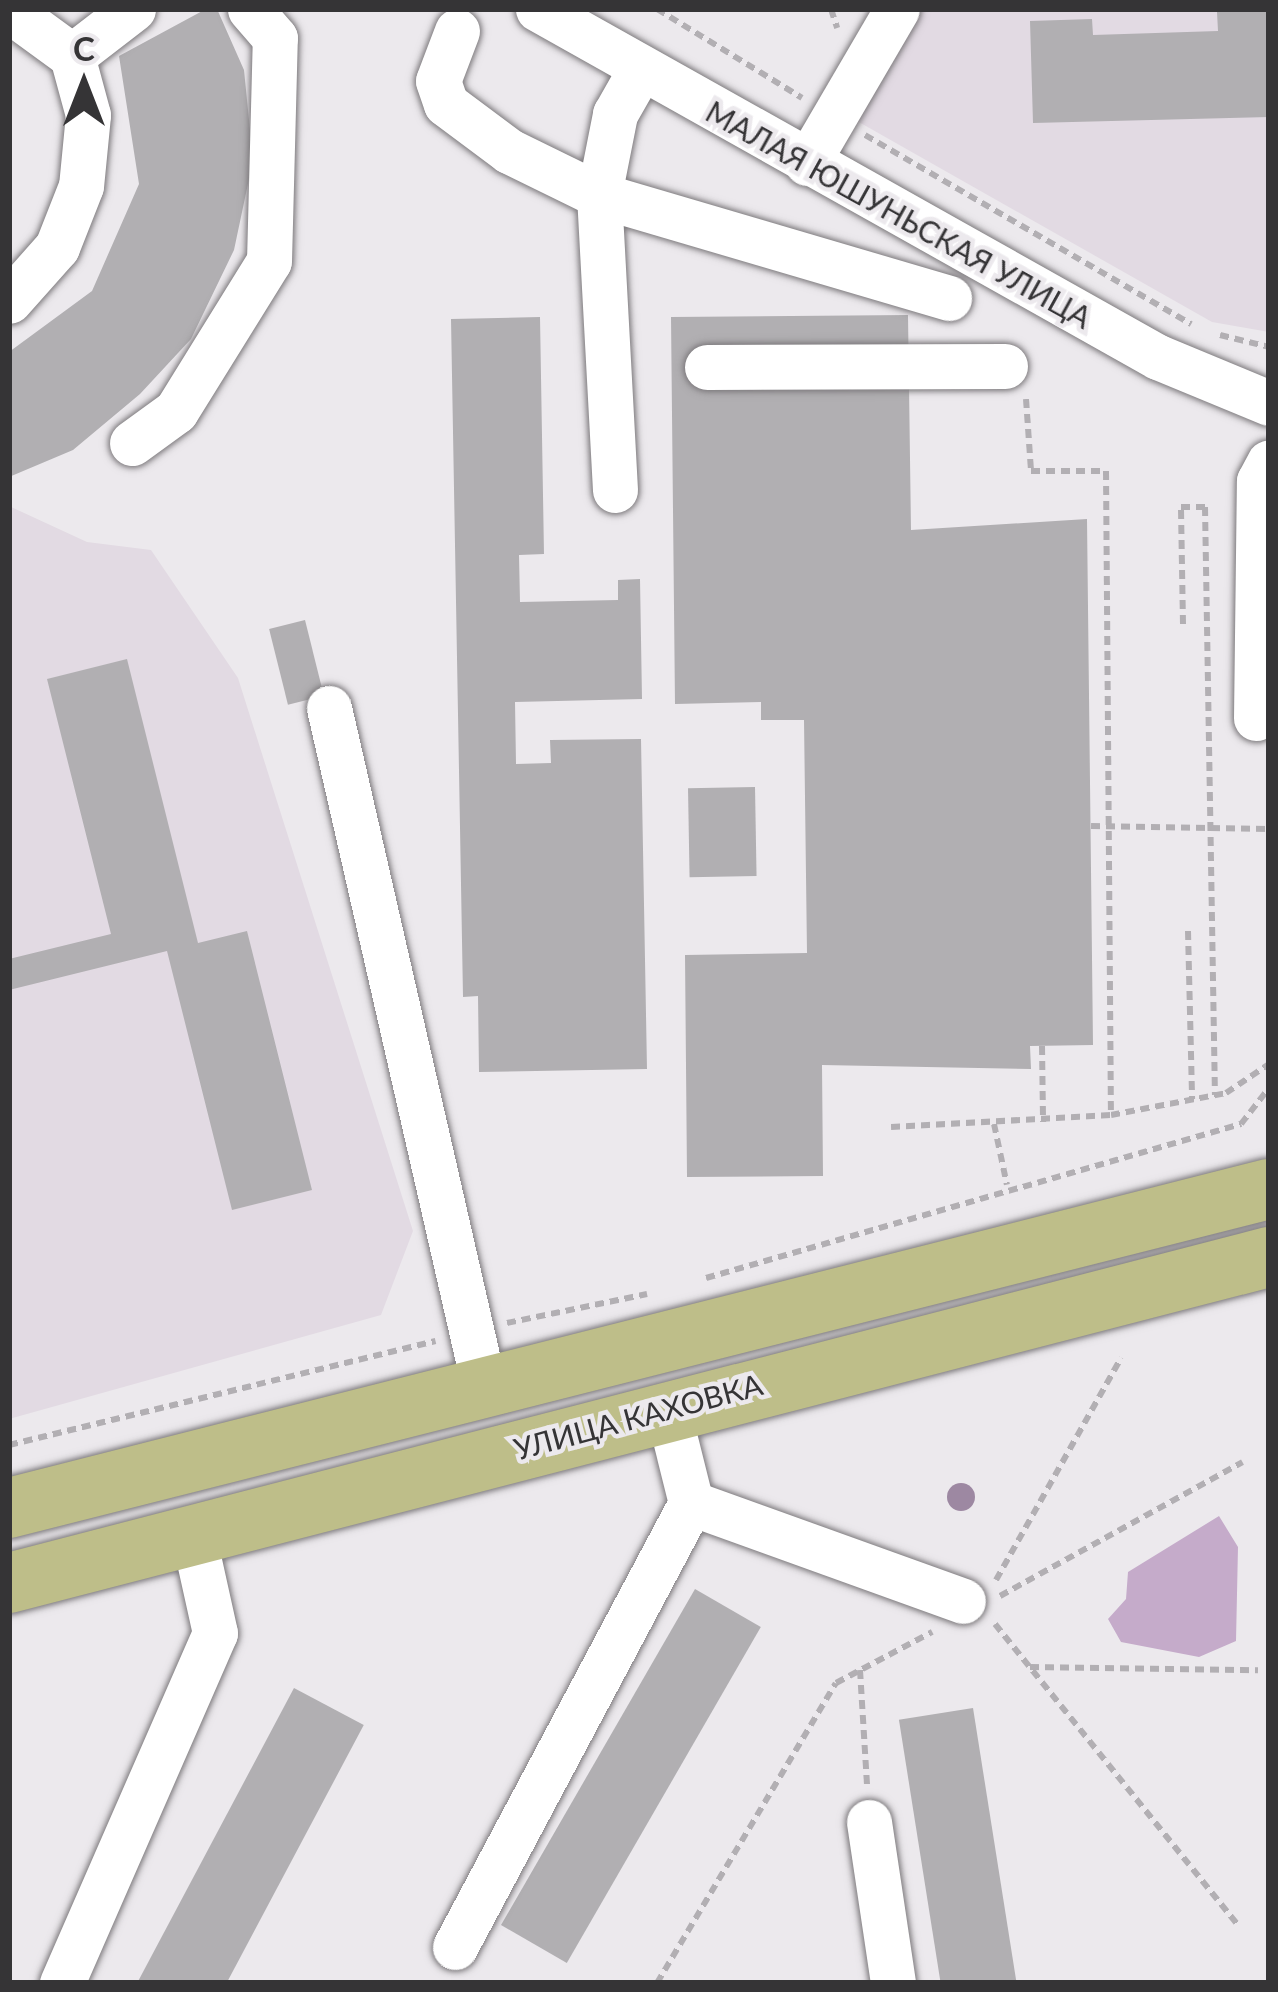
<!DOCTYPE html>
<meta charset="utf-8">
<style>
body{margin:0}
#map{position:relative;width:1278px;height:1992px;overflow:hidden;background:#ece9ed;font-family:Lato,sans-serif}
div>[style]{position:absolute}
.built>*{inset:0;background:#e2dae3}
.forest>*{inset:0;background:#c5abca}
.building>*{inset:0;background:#b1afb2;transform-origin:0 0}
.path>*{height:6px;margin-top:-3px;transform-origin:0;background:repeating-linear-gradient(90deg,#b2afb3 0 9px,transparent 0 15px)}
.roads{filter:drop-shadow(0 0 3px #7d7a7d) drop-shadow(0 0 3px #7d7a7d)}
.minor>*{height:45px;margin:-22.5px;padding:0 22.5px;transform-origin:22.5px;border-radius:22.5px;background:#fff}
.major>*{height:60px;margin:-30px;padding:0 30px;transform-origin:30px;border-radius:30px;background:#bebe89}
.trees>*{width:28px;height:28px;margin:-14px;border-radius:50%;background:#9d88a2}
span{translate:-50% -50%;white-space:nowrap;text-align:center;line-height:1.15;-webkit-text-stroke:9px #ece9ed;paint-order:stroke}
.street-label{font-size:30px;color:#353436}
.frame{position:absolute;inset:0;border:12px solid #353436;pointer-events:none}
.north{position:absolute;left:24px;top:24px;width:120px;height:120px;-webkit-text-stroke:9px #ece9ed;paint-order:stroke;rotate:0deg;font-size:33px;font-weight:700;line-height:48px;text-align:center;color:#353436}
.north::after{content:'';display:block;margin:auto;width:42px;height:54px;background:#353436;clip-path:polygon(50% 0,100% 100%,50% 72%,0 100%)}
</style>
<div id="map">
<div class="built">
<div style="clip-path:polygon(914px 9px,1269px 9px,1269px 332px,1212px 322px,850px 117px)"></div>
<div style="clip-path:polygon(9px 506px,87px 542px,151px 550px,238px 678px,413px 1231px,381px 1315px,9px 1419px)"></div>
</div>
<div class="forest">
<div style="clip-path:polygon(1219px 1516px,1238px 1547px,1236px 1641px,1199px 1657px,1121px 1642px,1108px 1619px,1126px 1599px,1128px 1572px)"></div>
</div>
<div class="building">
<div style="clip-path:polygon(206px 9px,217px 9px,244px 70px,253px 160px,234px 250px,191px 339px,140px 394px,73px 450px,9px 477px,9px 352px,92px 291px,139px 184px,119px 56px)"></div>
<div style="clip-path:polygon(1269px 11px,1269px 117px,1033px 123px,1030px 21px,1092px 19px,1093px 35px,1218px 31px,1217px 12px)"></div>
<div style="clip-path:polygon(908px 315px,911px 530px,1087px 519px,1093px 1045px,1030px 1046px,1031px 1069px,822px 1065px,823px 1176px,687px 1177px,685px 955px,807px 953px,804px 720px,761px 720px,761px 702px,675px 704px,671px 317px)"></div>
<div style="clip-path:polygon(540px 317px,544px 554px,519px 555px,520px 602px,618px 600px,618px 580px,640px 579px,642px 699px,515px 702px,516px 764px,551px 763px,550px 740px,641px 739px,647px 1069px,479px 1072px,478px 996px,463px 997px,451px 319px)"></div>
<div style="left:305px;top:620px;width:78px;height:37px;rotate:76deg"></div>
<div style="clip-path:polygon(127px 659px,198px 943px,247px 931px,312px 1190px,232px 1210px,167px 951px,9px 990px,9px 959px,111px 934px,47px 679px)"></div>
<div style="left:755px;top:787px;width:89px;height:67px;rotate:89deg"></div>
<div style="left:695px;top:1589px;width:76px;height:388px;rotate:30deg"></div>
<div style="left:294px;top:1688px;width:79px;height:333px;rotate:28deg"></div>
<div style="left:973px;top:1708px;width:278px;height:75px;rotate:81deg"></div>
</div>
<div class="path">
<div style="left:657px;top:9px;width:170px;rotate:31.5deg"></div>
<div style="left:831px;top:9px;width:20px;rotate:72deg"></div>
<div style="left:865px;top:135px;width:377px;rotate:30.1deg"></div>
<div style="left:1220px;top:335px;width:50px;rotate:13.8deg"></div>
<div style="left:1026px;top:399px;width:72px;rotate:86deg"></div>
<div style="left:1031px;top:471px;width:75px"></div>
<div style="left:1106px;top:471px;width:644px;rotate:89.56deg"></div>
<div style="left:1183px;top:624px;width:117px;rotate:-91deg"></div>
<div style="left:1181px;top:507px;width:24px"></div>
<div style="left:1205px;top:507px;width:588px;rotate:89.03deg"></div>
<div style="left:1091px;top:826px;width:178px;rotate:1deg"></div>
<div style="left:1188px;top:931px;width:168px;rotate:88.6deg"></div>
<div style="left:1042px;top:1046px;width:76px;rotate:89.2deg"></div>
<div style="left:994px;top:1124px;width:62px;rotate:78deg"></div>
<div style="left:891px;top:1127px;width:220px;rotate:-3.1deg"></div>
<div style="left:1111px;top:1115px;width:117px;rotate:-10.8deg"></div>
<div style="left:1226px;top:1093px;width:52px;rotate:-34deg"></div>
<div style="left:706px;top:1278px;width:557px;rotate:-16.06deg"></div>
<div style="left:1241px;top:1124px;width:46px;rotate:-52.1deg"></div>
<div style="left:507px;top:1323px;width:143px;rotate:-11.7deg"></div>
<div style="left:9px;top:1445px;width:439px;rotate:-13.7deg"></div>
<div style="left:996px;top:1580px;width:255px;rotate:-60.6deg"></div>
<div style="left:1000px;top:1596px;width:277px;rotate:-28.9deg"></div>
<div style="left:995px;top:1624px;width:387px;rotate:51.1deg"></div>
<div style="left:1030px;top:1667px;width:228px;rotate:0.8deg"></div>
<div style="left:860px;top:1670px;width:116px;rotate:86.5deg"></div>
<div style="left:657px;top:1983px;width:349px;rotate:-59.2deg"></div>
<div style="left:836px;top:1683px;width:109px;rotate:-28deg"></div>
</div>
<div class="roads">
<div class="minor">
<div style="left:538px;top:9px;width:711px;rotate:29.31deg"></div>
<div style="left:1158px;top:357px;width:120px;rotate:22.5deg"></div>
<div style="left:9px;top:10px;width:78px;rotate:36.1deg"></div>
<div style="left:72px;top:56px;width:61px;rotate:74.8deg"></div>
<div style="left:88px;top:115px;width:71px;rotate:95.6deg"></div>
<div style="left:81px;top:186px;width:66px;rotate:111.5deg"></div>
<div style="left:57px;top:247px;width:72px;rotate:131.6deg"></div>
<div style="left:457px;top:31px;width:53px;rotate:110.8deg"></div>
<div style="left:438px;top:81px;width:24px;rotate:71deg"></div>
<div style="left:446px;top:104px;width:79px;rotate:36.7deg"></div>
<div style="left:509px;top:151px;width:100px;rotate:26.1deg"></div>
<div style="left:599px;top:195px;width:365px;rotate:16.4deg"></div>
<div style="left:72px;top:56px;width:77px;rotate:-37.6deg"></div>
<div style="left:807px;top:163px;width:178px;rotate:-59.7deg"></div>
<div style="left:707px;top:367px;width:298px;rotate:-0.2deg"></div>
<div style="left:132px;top:443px;width:54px;rotate:-36deg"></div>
<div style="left:176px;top:411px;width:176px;rotate:-58.2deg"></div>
<div style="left:269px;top:261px;width:223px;rotate:-88.5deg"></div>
<div style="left:275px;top:38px;width:38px;rotate:-131deg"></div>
<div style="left:615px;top:490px;width:295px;rotate:-93.1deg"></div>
<div style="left:599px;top:195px;width:83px;rotate:-78.8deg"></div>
<div style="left:615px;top:114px;width:51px;rotate:-60.4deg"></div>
<div style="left:329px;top:708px;width:701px;rotate:77.13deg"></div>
<div style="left:1256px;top:718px;width:237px;rotate:-89.3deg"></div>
<div style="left:1259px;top:481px;width:21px;rotate:-62deg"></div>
<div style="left:691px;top:1503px;width:289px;rotate:19.8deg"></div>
<div style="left:869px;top:1822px;width:163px;rotate:81.5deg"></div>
<div style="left:455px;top:1947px;width:503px;rotate:-62.01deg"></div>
<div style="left:691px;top:1503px;width:99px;rotate:-104deg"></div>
<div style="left:62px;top:1983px;width:382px;rotate:-66.4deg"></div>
<div style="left:215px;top:1633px;width:101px;rotate:-102.5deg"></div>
</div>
<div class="major">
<div style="left:9px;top:1508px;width:1300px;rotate:-14.21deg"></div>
<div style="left:9px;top:1583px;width:1301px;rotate:-14.51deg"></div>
</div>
</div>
<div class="trees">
<div style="left:961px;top:1497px"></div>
</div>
<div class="street-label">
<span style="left:899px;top:214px;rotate:29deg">МАЛАЯ ЮШУНЬСКАЯ УЛИЦА</span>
<span style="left:638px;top:1416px;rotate:-15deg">УЛИЦА КАХОВКА</span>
</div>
<div class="frame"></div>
<div class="north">С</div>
</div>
